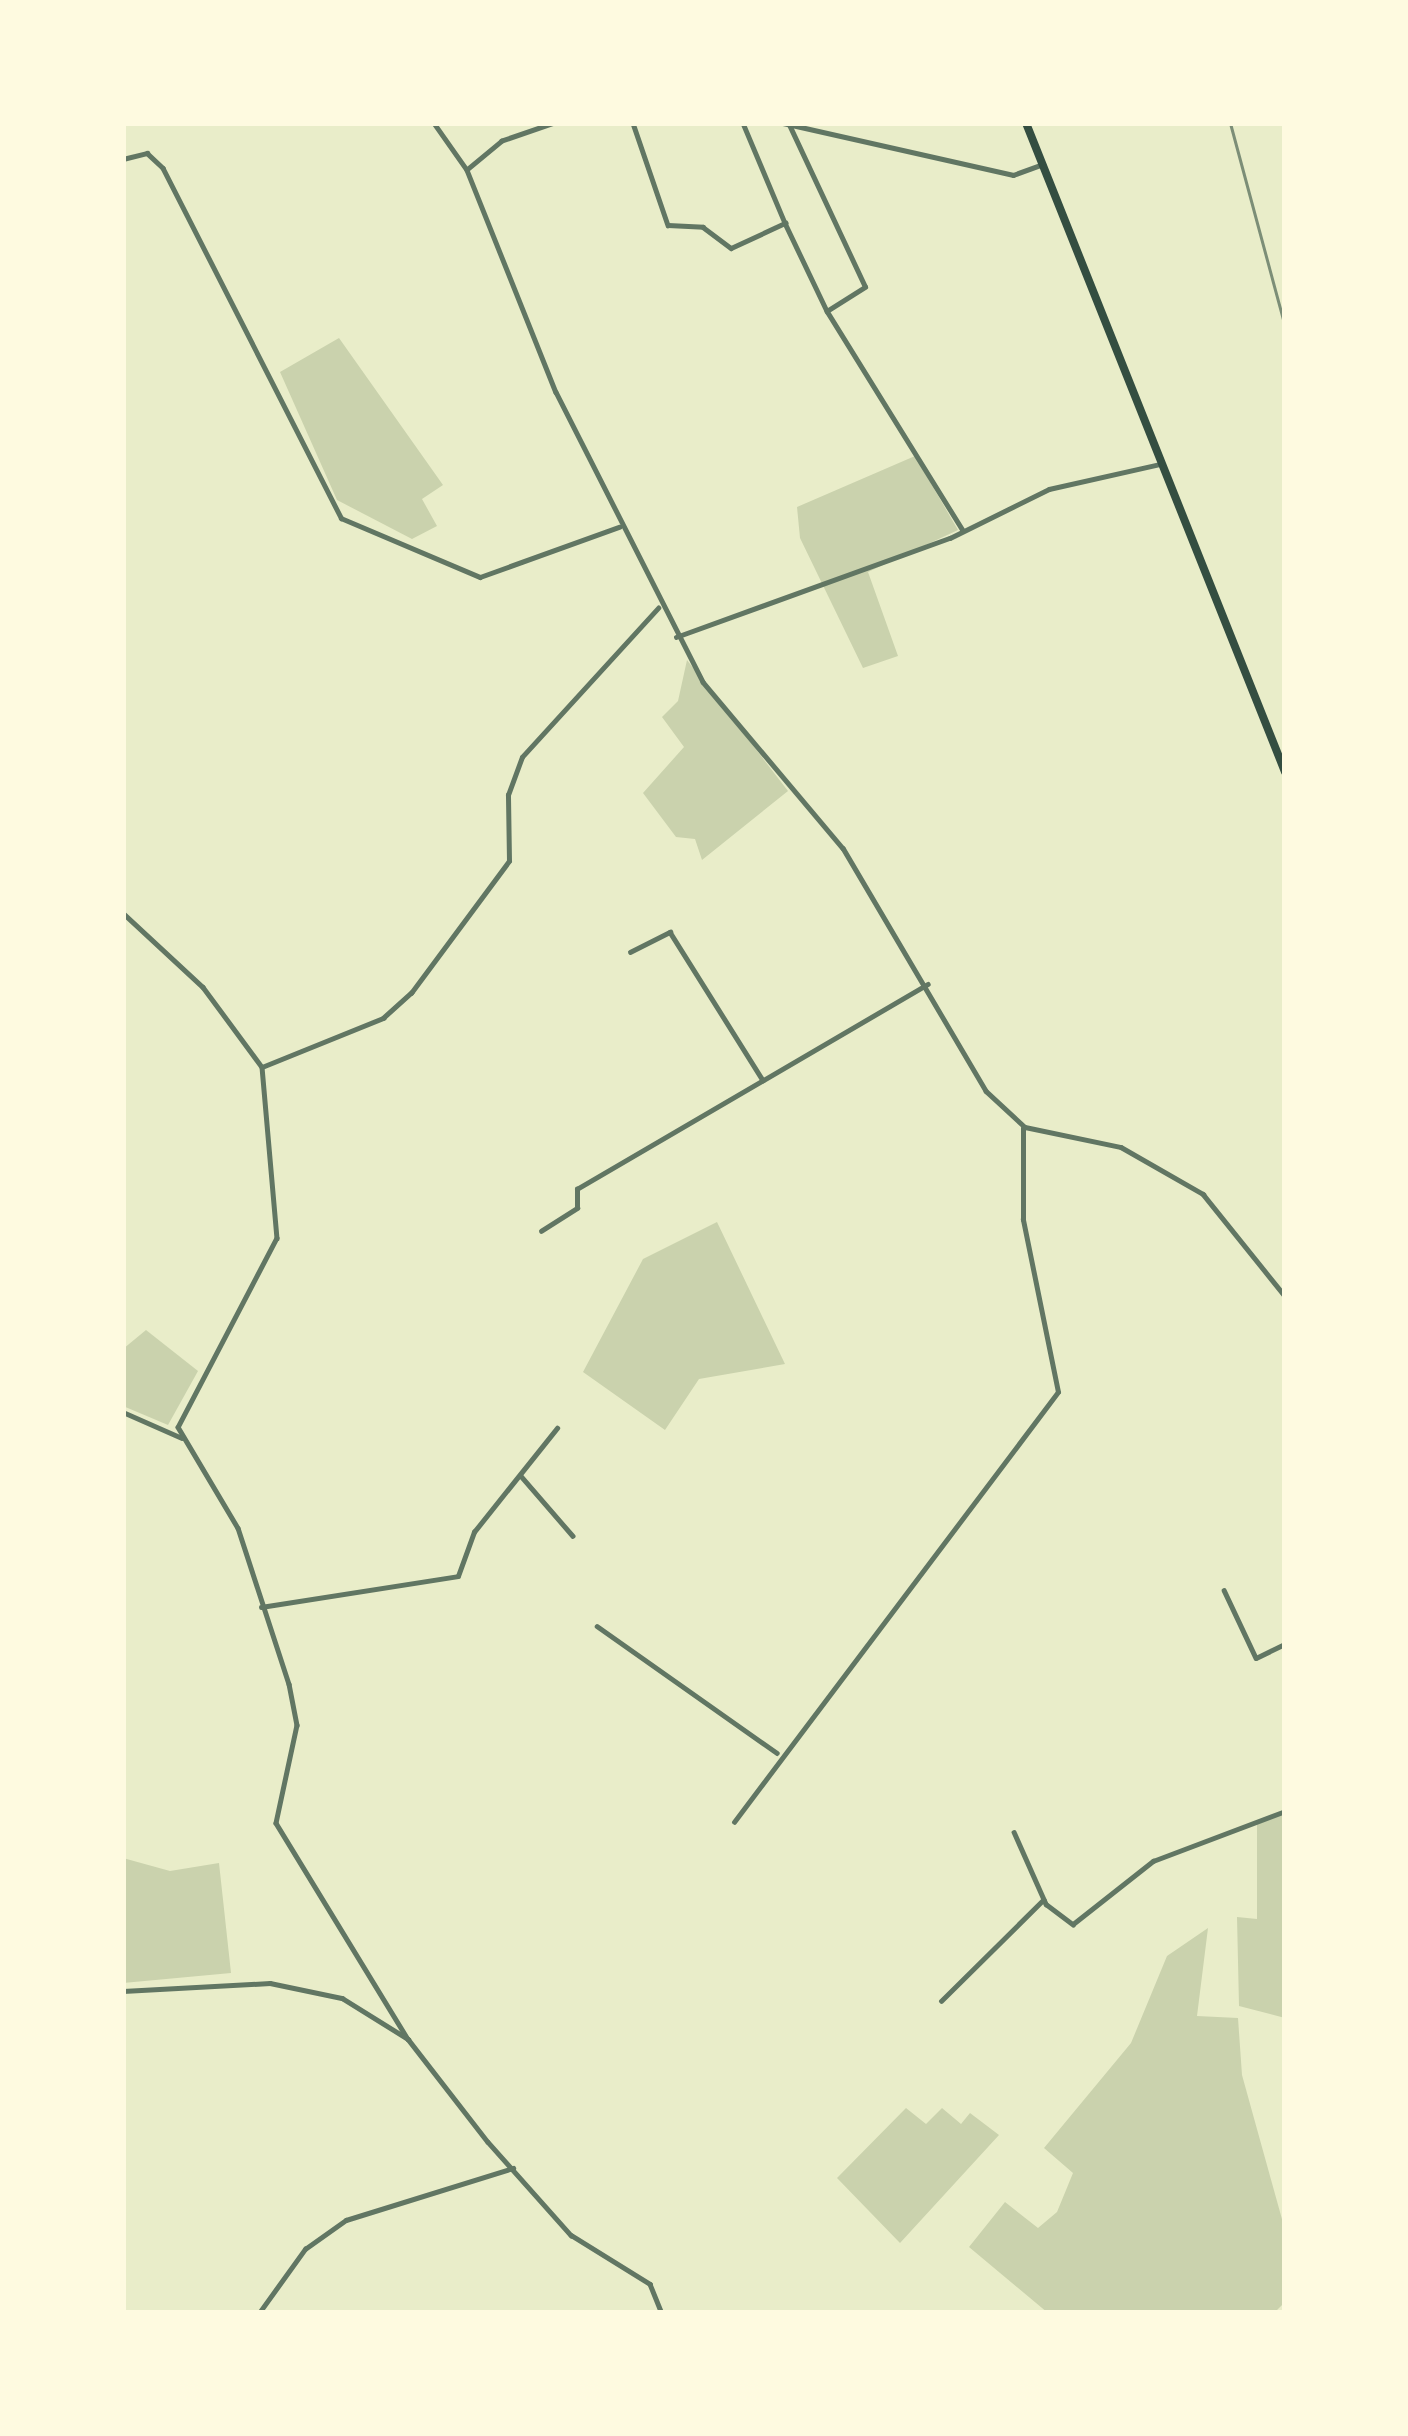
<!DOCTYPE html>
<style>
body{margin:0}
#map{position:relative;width:1408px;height:2436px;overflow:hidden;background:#e9edc9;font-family:"Golos Text",sans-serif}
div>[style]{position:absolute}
.green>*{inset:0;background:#cad2ad}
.minor>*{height:4.5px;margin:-2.25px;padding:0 2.25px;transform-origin:2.25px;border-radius:2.25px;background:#617663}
.primary>*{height:8px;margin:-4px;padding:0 4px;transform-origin:4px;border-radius:4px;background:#344e41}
.rail>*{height:3px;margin:-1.5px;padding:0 1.5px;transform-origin:1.5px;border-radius:1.5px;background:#7c8e77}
span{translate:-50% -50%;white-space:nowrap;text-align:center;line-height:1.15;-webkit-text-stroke:9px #fefae0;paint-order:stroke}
.frame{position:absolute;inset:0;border:126px solid #fefae0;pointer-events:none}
</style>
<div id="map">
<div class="green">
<div style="clip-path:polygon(339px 338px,443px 485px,422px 499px,437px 526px,412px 539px,337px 500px,280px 372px)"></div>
<div style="clip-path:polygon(915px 456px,958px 530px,868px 572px,898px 656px,863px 668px,800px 538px,797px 507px)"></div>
<div style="clip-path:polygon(687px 660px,788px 791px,702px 860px,695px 839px,676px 837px,643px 793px,684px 747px,662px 717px,678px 701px)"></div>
<div style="clip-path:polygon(717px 1222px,785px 1364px,699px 1379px,665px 1430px,583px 1372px,643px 1259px)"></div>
<div style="clip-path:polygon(146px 1330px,198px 1371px,168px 1425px,123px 1406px,123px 1349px)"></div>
<div style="clip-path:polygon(1285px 1812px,1282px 1924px,1285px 2018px,1239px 2006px,1237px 1917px,1257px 1919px,1257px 1824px)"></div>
<div style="clip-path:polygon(123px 1858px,170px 1871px,219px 1863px,231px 1973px,123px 1983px)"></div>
<div style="clip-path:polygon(1208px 1928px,1197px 2016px,1238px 2018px,1242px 2075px,1285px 2230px,1285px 2302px,1274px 2313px,1048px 2313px,969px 2247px,1005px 2202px,1038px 2228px,1057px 2212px,1073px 2173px,1044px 2148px,1131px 2043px,1167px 1956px)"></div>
<div style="clip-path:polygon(906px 2108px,926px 2124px,942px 2108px,961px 2124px,970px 2113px,999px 2135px,900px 2243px,837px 2178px)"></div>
</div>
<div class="minor">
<div style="left:434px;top:123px;width:57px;rotate:54.9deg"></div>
<div style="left:554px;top:123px;width:55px;rotate:160.9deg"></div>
<div style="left:502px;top:141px;width:45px;rotate:140.4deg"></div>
<div style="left:467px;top:170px;width:239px;rotate:68.2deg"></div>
<div style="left:556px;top:392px;width:325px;rotate:63.1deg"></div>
<div style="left:703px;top:682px;width:217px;rotate:49.9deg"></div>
<div style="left:843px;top:848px;width:282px;rotate:59.5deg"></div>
<div style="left:986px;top:1091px;width:53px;rotate:42.7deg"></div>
<div style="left:1025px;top:1127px;width:98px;rotate:11.8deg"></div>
<div style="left:1121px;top:1147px;width:95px;rotate:29.8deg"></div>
<div style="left:1203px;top:1194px;width:131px;rotate:51.2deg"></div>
<div style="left:633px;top:123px;width:108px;rotate:71.1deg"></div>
<div style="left:668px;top:225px;width:35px;rotate:3deg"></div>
<div style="left:703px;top:227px;width:35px;rotate:37deg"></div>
<div style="left:731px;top:248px;width:60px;rotate:-24.8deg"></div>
<div style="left:785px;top:223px;width:98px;rotate:64.5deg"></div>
<div style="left:827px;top:311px;width:45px;rotate:-32.3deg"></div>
<div style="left:865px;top:287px;width:179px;rotate:-115.1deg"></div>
<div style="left:743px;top:123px;width:108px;rotate:67.2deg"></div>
<div style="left:783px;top:123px;width:236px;rotate:12.7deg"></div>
<div style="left:1013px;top:175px;width:32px;rotate:-20deg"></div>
<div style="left:123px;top:159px;width:25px;rotate:-14deg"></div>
<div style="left:147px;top:153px;width:22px;rotate:43deg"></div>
<div style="left:163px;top:168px;width:393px;rotate:63deg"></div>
<div style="left:341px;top:518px;width:151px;rotate:23deg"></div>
<div style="left:480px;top:577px;width:148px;rotate:-19.8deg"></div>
<div style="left:827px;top:311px;width:258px;rotate:58.2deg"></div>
<div style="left:676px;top:637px;width:291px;rotate:-19.9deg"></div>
<div style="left:950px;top:538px;width:110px;rotate:-26.3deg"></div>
<div style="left:1049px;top:489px;width:114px;rotate:-12.7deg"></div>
<div style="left:123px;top:913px;width:109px;rotate:42.8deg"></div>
<div style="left:203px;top:987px;width:99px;rotate:53.6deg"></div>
<div style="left:262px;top:1067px;width:172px;rotate:85deg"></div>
<div style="left:277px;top:1238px;width:213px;rotate:117.6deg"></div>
<div style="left:178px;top:1427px;width:117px;rotate:59.3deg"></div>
<div style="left:238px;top:1528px;width:164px;rotate:71.9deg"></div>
<div style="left:289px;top:1684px;width:42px;rotate:79deg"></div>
<div style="left:297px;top:1725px;width:100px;rotate:102.1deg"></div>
<div style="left:276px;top:1823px;width:253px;rotate:58.6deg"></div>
<div style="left:408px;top:2039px;width:130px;rotate:52.2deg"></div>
<div style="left:488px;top:2142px;width:125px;rotate:48.3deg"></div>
<div style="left:571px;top:2235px;width:93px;rotate:31.8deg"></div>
<div style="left:650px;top:2284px;width:31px;rotate:68deg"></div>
<div style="left:630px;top:952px;width:45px;rotate:-26.6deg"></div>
<div style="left:670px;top:932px;width:175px;rotate:57.9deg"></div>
<div style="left:262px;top:1067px;width:131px;rotate:-22deg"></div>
<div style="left:383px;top:1018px;width:38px;rotate:-42deg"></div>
<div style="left:411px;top:993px;width:164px;rotate:-53.4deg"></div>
<div style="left:509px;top:861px;width:66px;rotate:-90.9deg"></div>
<div style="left:508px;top:795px;width:40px;rotate:-69.8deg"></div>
<div style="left:522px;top:757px;width:202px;rotate:-47.6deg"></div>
<div style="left:541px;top:1231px;width:43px;rotate:-32.6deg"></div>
<div style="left:577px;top:1208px;width:19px;rotate:-90deg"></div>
<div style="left:577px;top:1189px;width:406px;rotate:-30.3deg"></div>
<div style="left:123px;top:1412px;width:64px;rotate:23.8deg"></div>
<div style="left:521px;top:1476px;width:79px;rotate:49.1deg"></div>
<div style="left:1224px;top:1590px;width:75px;rotate:64.8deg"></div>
<div style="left:1256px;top:1658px;width:32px;rotate:-26deg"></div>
<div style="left:261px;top:1607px;width:199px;rotate:-8.9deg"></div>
<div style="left:458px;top:1576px;width:47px;rotate:-70deg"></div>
<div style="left:474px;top:1532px;width:133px;rotate:-51.4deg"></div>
<div style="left:597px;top:1626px;width:220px;rotate:35.2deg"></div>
<div style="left:734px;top:1822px;width:538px;rotate:-53deg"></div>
<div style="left:1058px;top:1392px;width:176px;rotate:-101.5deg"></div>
<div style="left:1023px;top:1220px;width:92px;rotate:-90deg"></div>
<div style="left:1014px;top:1832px;width:79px;rotate:66deg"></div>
<div style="left:1046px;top:1904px;width:34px;rotate:37deg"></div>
<div style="left:1073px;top:1924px;width:102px;rotate:-38.2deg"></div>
<div style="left:1153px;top:1861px;width:141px;rotate:-20.7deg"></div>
<div style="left:123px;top:1991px;width:147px;rotate:-3.1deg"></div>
<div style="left:270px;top:1983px;width:74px;rotate:11.8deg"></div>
<div style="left:342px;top:1998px;width:78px;rotate:31.8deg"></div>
<div style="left:941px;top:2001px;width:144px;rotate:-44.7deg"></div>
<div style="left:259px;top:2313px;width:79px;rotate:-54.3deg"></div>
<div style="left:305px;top:2249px;width:50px;rotate:-35.3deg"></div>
<div style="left:346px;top:2220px;width:175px;rotate:-17.3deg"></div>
</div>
<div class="primary">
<div style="left:1026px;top:123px;width:699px;rotate:68.24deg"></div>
</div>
<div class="rail">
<div style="left:1230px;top:123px;width:211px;rotate:74.9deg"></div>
</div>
<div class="frame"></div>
</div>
